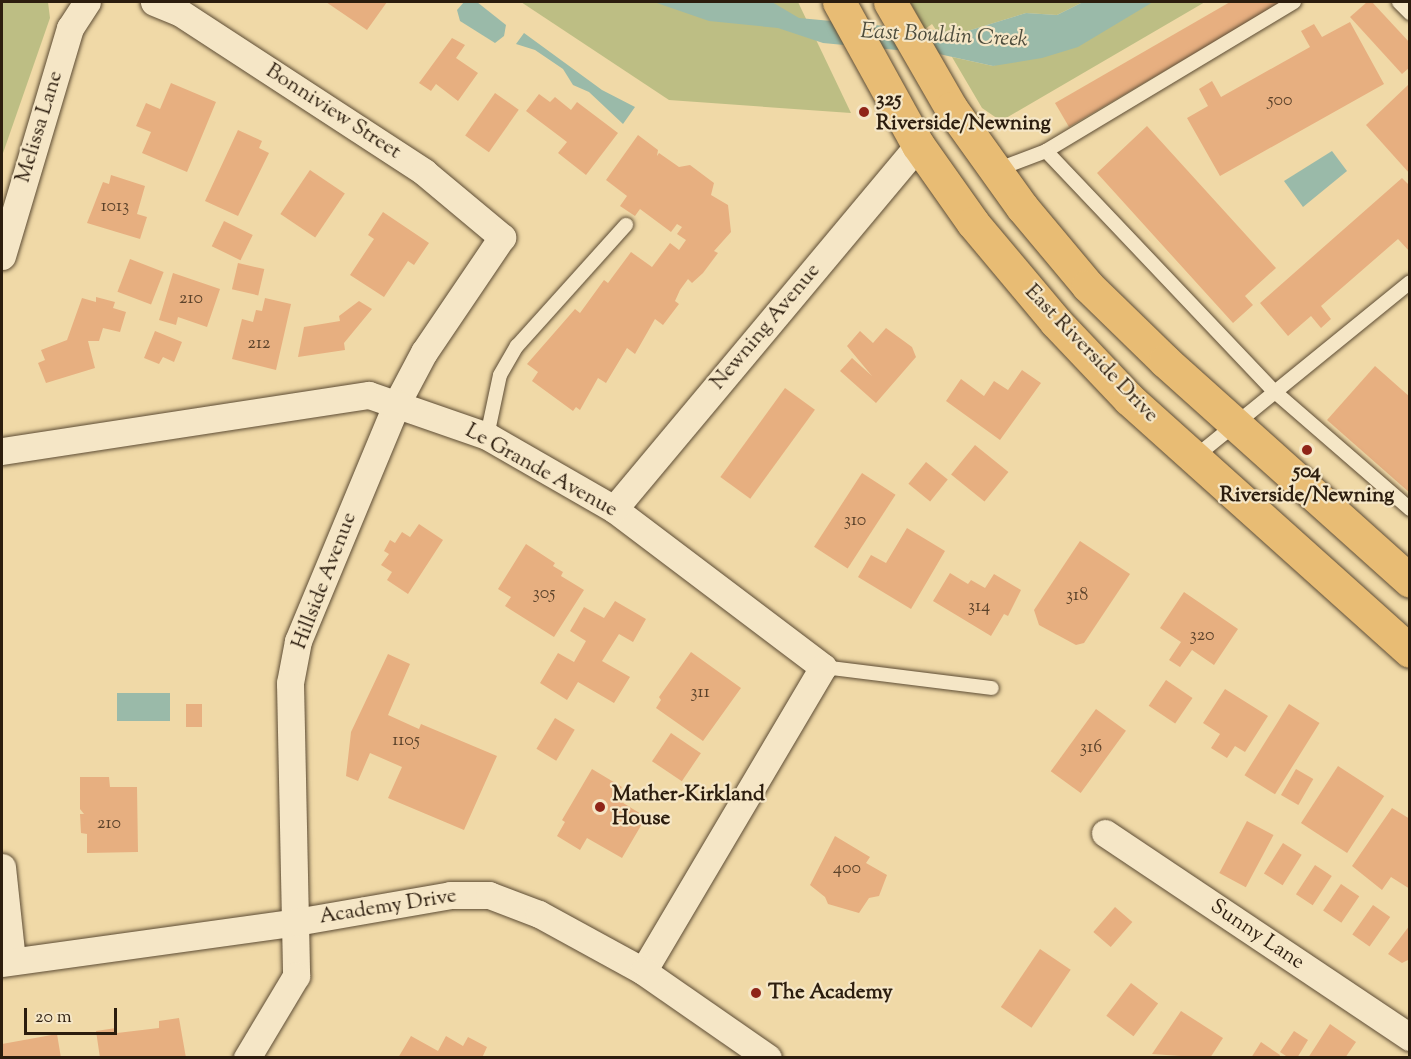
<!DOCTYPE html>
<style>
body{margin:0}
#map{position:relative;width:1411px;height:1059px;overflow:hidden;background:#f0d9a7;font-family:"Sorts Mill Goudy",serif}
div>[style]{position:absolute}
.green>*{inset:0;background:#bdbe84}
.water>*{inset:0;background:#9abaa9;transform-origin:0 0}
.building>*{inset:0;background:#e7af80;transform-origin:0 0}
.roads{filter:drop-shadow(0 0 2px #5d4c34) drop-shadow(0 0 2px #5d4c34)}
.lane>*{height:14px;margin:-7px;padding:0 7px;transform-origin:7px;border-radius:7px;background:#f5e6c6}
.street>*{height:27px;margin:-13.5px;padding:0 13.5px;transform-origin:13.5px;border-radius:13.5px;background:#f5e6c6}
.primary>*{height:33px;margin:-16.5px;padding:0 16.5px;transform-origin:16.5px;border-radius:16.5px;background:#e8bc74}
.dots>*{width:16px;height:16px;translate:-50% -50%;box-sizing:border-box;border:3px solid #f5e6c6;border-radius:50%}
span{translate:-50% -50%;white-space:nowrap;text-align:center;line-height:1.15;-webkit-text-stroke:4.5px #f5e6c6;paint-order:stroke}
.number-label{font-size:18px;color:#5b422a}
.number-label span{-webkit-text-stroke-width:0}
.poi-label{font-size:21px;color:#2c1d0e;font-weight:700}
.left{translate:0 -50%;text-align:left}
.street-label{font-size:21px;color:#2c1d0e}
.water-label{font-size:22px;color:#4d4c3c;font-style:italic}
.frame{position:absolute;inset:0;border:3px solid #2c1d0e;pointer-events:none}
.scale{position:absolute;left:24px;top:1008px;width:93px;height:27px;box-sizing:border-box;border:3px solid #2c1d0e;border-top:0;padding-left:8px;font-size:18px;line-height:21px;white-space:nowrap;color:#2c1d0e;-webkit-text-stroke:4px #f5e6c6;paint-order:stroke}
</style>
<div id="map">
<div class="green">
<div style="clip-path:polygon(2px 2px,48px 2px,50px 18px,2px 156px)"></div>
<div style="clip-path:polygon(521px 2px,798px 2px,851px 113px,669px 100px)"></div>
<div style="clip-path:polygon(910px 2px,1083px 2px,1057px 15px,1026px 13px,961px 33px,936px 30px,932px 24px,925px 29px)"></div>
<div style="clip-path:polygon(1153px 2px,1205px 2px,1001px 121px,982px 108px,952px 57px,993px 66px)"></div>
</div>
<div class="water">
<div style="clip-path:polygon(464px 2px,477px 2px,506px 25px,504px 36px,495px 43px,460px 21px,457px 10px)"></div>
<div style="clip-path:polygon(654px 2px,772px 2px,799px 18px,961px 33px,1026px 13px,1057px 15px,1083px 2px,1153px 2px,1078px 47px,1042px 58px,993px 66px,939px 54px,823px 43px,778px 28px,709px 21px)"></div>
<div style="clip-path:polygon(524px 33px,602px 90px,635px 107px,623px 124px,589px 92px,573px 85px,563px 69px,535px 50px,516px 44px)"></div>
<div style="clip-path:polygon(1332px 151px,1347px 171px,1303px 207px,1284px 181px)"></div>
<div style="left:170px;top:693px;width:28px;height:53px;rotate:90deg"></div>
</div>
<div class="building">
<div style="clip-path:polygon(326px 2px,387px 2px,367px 30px)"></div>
<div style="clip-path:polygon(1230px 2px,1282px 2px,1069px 127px,1055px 103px)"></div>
<div style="clip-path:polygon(1367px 2px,1372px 2px,1410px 43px,1410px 67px,1402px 74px,1350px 17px)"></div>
<div style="clip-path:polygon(1350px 22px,1384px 84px,1220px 176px,1187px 118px,1208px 106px,1199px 89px,1212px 81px,1221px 97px,1310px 47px,1301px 31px,1314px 24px,1322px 37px)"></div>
<div style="clip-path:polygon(452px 38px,465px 45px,456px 58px,478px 73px,458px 101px,436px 84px,431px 91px,419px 83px)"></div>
<div style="clip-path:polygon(171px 83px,216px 102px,187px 172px,142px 153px,151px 132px,136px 126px,146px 103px,160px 109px)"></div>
<div style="clip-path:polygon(1408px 85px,1410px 86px,1410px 174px,1366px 125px)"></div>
<div style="left:495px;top:93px;width:29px;height:52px;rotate:35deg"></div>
<div style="clip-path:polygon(539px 94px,550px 102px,555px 97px,571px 110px,577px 102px,618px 133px,586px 175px,558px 153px,567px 142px,526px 111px)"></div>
<div style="clip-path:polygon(1147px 126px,1276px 268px,1245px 296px,1253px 305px,1233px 323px,1097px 173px)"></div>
<div style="clip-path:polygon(238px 130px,262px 141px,259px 148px,269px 153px,238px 216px,205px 201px)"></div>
<div style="clip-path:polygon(638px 135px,658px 150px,657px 156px,659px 153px,679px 167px,690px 165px,714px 183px,711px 195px,728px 205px,731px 232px,714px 251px,718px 253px,703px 273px,692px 283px,688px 279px,680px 290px,675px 301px,679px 304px,663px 325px,655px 319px,635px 354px,627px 348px,606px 383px,598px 378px,580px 410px,576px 407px,573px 411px,532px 381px,538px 372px,527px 364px,575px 309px,580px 313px,604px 280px,608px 283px,631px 252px,652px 267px,670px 243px,679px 250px,686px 240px,677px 234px,682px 227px,677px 224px,671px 232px,640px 209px,635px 216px,620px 206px,627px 196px,606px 180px)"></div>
<div style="left:310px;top:170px;width:42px;height:53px;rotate:34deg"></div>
<div style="clip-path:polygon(111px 175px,145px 186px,137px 214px,147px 217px,140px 239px,87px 223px,103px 182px,109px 184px)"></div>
<div style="clip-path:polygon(1402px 178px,1410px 186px,1410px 252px,1398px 239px,1321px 306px,1331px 319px,1321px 328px,1311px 316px,1288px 336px,1260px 303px)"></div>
<div style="clip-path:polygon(383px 212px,429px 243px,414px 265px,408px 261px,384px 297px,350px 275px,374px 239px,368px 235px)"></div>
<div style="left:224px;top:221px;width:32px;height:28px;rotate:26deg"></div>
<div style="left:130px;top:259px;width:36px;height:35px;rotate:21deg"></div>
<div style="left:238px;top:263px;width:27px;height:27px;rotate:13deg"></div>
<div style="clip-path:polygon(173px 273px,220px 289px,207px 327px,178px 317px,176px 325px,159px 320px)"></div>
<div style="clip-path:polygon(96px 297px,115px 302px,113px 308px,126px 312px,120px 332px,103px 328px,99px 341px,88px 341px,95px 368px,46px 383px,38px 363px,45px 360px,41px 350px,67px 340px,82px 298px,96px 302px)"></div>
<div style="clip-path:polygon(265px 298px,291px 304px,276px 370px,232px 359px,242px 319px,253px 322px,256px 310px,262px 311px)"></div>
<div style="clip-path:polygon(359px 301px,372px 309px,344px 343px,345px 350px,298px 357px,304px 327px,340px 321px,339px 316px)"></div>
<div style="clip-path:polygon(886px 328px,912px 347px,916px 357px,876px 403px,840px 371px,852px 358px,872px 376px,847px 346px,860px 331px,873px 343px)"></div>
<div style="clip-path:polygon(155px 331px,182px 342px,174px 362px,163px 357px,159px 364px,144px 358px)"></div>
<div style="clip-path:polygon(1375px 366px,1410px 397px,1410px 493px,1327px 420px)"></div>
<div style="clip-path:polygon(1022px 370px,1041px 383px,1000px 440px,946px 401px,961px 379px,984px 396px,994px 381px,1008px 390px)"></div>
<div style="left:785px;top:388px;width:37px;height:110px;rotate:36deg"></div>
<div style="left:975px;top:445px;width:43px;height:38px;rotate:39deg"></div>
<div style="left:926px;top:462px;width:28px;height:28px;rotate:39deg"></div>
<div style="left:862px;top:473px;width:40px;height:88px;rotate:33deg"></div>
<div style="clip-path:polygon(419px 524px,443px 540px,408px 594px,387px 580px,392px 572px,381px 565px,389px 554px,384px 551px,390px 540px,395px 543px,402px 532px,410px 537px)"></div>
<div style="clip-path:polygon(907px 528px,945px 551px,911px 609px,858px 577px,871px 555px,886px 563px)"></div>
<div style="clip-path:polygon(1080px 541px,1130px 574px,1084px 643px,1076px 645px,1039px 625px,1034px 610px)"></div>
<div style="clip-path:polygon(526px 544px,555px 563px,553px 566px,563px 572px,561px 576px,584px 590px,554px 637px,505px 606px,511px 597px,498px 589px)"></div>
<div style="clip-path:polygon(950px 573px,968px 584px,971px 580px,985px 588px,994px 574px,1021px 590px,1008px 616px,1004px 614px,991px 636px,933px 601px)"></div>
<div style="clip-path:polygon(1184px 592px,1238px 629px,1214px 665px,1192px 650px,1180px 667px,1169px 660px,1181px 642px,1160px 628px)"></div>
<div style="clip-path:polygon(615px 601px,646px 619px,633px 642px,619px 634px,602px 661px,630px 677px,614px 703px,578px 682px,567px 700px,540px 683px,558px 653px,574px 662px,586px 641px,570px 631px,584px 607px,604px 618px)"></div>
<div style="clip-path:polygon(691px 652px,741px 688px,703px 741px,656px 708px,661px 700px,659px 697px)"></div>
<div style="clip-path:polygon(388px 654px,410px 664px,388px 715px,419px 729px,421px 724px,497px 756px,464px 830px,388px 798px,402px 767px,370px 753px,358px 781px,346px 776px,351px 732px)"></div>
<div style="left:1166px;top:680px;width:32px;height:31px;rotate:34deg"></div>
<div style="clip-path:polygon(1225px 689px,1268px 716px,1245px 752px,1235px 746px,1227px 758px,1211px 748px,1220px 734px,1203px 723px)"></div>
<div style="left:186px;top:704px;width:16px;height:23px"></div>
<div style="left:1289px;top:704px;width:36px;height:84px;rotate:32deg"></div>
<div style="left:1096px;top:709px;width:37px;height:77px;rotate:36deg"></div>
<div style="left:555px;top:718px;width:23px;height:36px;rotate:31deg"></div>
<div style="left:671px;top:733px;width:36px;height:34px;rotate:34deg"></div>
<div style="left:1338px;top:766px;width:55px;height:68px;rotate:33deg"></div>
<div style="clip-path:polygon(592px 769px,622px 787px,615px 798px,646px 817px,622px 858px,587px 838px,580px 850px,557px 836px,565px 822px,562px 820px)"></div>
<div style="left:1296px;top:769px;width:20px;height:30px;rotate:30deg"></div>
<div style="clip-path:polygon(80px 777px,109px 777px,110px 787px,137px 787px,138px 852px,87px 853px,87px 834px,81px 833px,80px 814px,84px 814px,80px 809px)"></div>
<div style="clip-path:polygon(1392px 808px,1410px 819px,1410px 889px,1391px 877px,1382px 890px,1352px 866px)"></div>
<div style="left:1247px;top:821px;width:30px;height:59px;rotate:28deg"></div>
<div style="clip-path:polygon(835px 836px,870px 857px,866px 863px,887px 875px,879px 896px,869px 898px,859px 913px,828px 904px,825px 897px,810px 885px)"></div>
<div style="left:1283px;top:843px;width:22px;height:36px;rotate:32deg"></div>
<div style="left:1315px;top:865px;width:20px;height:35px;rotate:33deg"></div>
<div style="left:1341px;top:884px;width:22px;height:32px;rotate:34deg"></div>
<div style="left:1373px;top:905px;width:21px;height:36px;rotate:35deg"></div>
<div style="left:1115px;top:907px;width:23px;height:33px;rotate:41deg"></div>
<div style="clip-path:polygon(1410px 925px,1410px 959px,1402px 963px,1388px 954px)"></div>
<div style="left:1040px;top:949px;width:37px;height:70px;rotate:34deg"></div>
<div style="left:1131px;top:983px;width:34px;height:41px;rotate:37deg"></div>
<div style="clip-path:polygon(1181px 1011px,1223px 1038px,1210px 1058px,1152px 1054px)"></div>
<div style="clip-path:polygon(179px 1018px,186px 1058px,100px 1058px,96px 1031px,116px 1028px,117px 1033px,159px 1028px,159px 1021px)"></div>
<div style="clip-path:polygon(1330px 1024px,1356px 1042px,1345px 1058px,1308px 1058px)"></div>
<div style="clip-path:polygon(1294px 1031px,1308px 1040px,1297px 1058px,1289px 1058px,1280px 1052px)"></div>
<div style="clip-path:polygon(57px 1034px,61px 1058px,2px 1058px,2px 1044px)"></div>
<div style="clip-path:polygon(411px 1036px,438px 1051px,446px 1036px,463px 1046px,468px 1037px,487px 1047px,482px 1058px,398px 1058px)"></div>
<div style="clip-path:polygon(1261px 1042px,1280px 1055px,1279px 1058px,1251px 1058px)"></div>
</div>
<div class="roads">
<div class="lane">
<div style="left:1294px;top:2px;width:289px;rotate:149deg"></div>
<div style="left:1046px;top:151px;width:332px;rotate:46.5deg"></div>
<div style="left:1275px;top:392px;width:179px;rotate:40.9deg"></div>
<div style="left:1399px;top:2px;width:16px;rotate:45deg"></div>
<div style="left:996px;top:170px;width:53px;rotate:-20.8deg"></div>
<div style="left:487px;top:436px;width:62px;rotate:-78deg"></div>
<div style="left:500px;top:375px;width:34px;rotate:-60deg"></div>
<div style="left:517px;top:346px;width:163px;rotate:-48deg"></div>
<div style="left:1195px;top:457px;width:277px;rotate:-39.1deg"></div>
<div style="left:823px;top:667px;width:170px;rotate:7.1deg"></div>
</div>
<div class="street">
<div style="left:154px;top:2px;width:27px;rotate:22deg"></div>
<div style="left:179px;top:12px;width:293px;rotate:33.1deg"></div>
<div style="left:424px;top:172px;width:102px;rotate:39.8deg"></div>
<div style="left:502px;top:237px;width:139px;rotate:124.1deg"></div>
<div style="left:424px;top:352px;width:58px;rotate:117.9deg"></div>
<div style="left:397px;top:403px;width:258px;rotate:112.6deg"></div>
<div style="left:298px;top:641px;width:43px;rotate:100.8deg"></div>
<div style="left:290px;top:683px;width:293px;rotate:88.8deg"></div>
<div style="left:296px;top:976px;width:96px;rotate:120.9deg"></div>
<div style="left:2px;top:256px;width:238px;rotate:-73.4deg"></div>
<div style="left:70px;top:28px;width:31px;rotate:-57deg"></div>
<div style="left:2px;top:451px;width:371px;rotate:-8.7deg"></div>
<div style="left:369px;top:395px;width:125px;rotate:19.2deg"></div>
<div style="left:487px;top:436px;width:146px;rotate:29.9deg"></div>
<div style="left:614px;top:509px;width:262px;rotate:37.1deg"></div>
<div style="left:823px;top:667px;width:353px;rotate:120.6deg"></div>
<div style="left:614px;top:509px;width:474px;rotate:-50.1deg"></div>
<div style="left:1105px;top:833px;width:367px;rotate:33.8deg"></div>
<div style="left:2px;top:867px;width:94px;rotate:83.9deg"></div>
<div style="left:2px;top:963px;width:297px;rotate:-7.9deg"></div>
<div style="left:296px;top:922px;width:156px;rotate:-9.9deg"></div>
<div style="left:450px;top:895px;width:39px"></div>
<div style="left:489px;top:895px;width:53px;rotate:20.8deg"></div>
<div style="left:539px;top:914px;width:119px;rotate:28.7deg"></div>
<div style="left:643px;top:971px;width:152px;rotate:34.8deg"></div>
</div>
<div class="primary">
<div style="left:839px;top:2px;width:163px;rotate:61.1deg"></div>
<div style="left:918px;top:145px;width:95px;rotate:54.8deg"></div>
<div style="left:973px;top:223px;width:129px;rotate:50deg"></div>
<div style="left:1056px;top:322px;width:106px;rotate:46.5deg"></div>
<div style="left:1129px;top:399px;width:377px;rotate:41.9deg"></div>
<div style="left:890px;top:2px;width:122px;rotate:60.1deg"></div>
<div style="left:951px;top:108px;width:122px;rotate:54.4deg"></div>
<div style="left:1022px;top:207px;width:103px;rotate:50.1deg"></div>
<div style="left:1088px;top:286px;width:107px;rotate:44.2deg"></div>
<div style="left:1165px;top:361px;width:329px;rotate:41.9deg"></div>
</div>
</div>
<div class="dots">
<div style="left:864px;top:112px;background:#8f2418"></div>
<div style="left:1307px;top:450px;background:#8f2418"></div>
<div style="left:600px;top:807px;background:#8f2418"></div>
<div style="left:756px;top:993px;background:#8f2418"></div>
</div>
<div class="number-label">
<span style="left:1280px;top:101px">500</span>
<span style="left:115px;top:207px">1013</span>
<span style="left:191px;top:299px">210</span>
<span style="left:259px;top:344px">212</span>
<span style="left:855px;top:521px">310</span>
<span style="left:544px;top:594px">305</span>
<span style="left:1077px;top:596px">318</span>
<span style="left:979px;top:607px">314</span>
<span style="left:1202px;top:636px">320</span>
<span style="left:700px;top:693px">311</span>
<span style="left:406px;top:741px">1105</span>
<span style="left:1091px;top:748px">316</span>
<span style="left:109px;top:824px">210</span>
<span style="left:847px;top:869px">400</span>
</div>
<div class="poi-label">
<span class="left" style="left:876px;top:112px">325<br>Riverside/Newning</span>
<span style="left:1307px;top:484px">504<br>Riverside/Newning</span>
<span class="left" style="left:612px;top:807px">Mather-Kirkland<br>House</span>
<span class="left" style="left:768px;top:993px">The Academy</span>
</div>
<div class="street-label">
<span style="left:333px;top:112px;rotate:33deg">Bonniview Street</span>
<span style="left:40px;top:127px;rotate:-73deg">Melissa Lane</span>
<span style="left:766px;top:327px;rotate:-50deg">Newning Avenue</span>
<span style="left:1091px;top:354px;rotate:46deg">East Riverside Drive</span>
<span style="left:541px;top:471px;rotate:29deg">Le Grande Avenue</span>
<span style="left:325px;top:581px;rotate:-69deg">Hillside Avenue</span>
<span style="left:388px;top:907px;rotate:-9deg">Academy Drive</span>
<span style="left:1257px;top:935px;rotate:34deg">Sunny Lane</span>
</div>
<div class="water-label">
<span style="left:944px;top:37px;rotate:3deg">East Bouldin Creek</span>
</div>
<div class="frame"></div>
<div class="scale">20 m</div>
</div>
